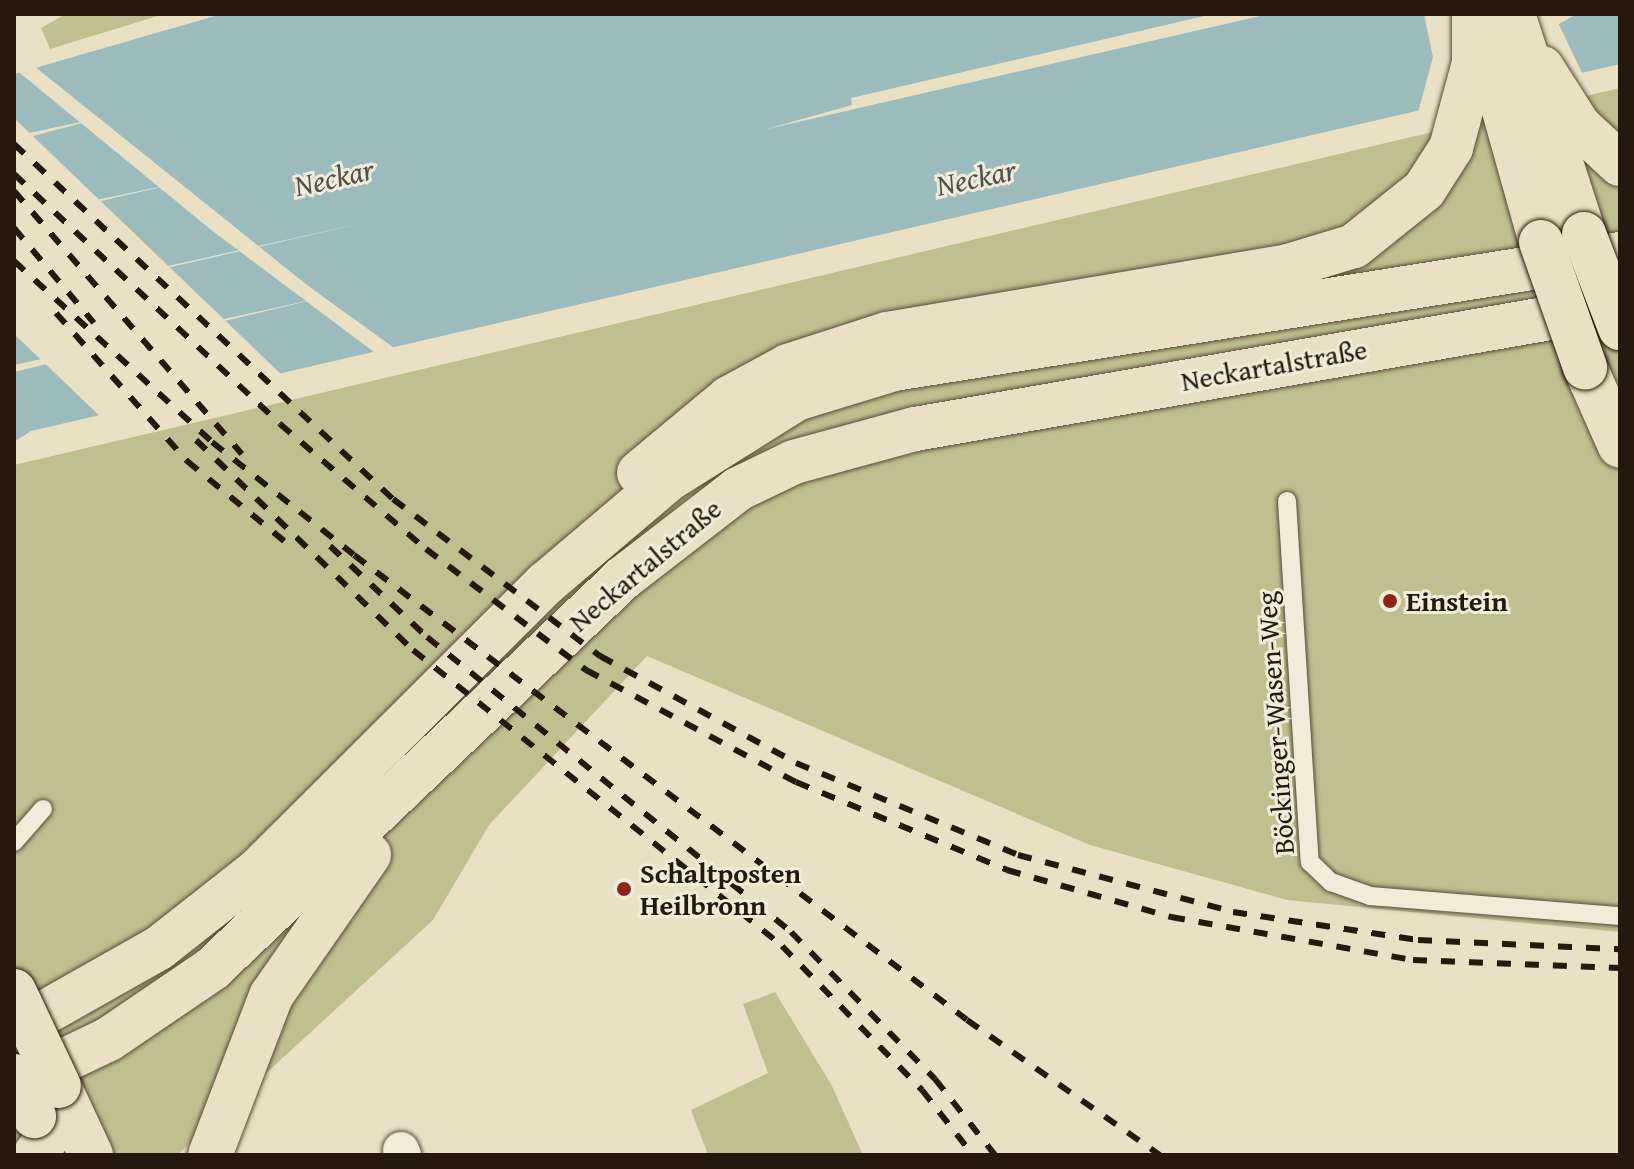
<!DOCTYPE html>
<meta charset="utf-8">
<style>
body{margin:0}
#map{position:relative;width:1634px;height:1169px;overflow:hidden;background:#eae0c4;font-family:"Gentium Book Plus",serif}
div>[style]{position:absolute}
.green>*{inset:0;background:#bec08f}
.water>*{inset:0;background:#9bbbbd}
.pier>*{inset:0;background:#eae0c4}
.roads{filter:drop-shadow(0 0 2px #584a3b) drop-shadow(0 0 2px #584a3b)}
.lane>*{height:18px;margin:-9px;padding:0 9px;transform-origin:9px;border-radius:9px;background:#f1ebd9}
.street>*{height:36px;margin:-18px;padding:0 18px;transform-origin:18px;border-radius:18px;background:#f1ebd9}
.primary>*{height:44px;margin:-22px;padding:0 22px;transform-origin:22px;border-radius:22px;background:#eae0c4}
.rail>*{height:6px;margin-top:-3px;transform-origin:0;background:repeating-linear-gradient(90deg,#27180d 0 14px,transparent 0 28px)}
.bridges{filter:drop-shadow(0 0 2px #27180d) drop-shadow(0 0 2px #27180d)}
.primary-bridge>*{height:44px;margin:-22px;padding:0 22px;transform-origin:22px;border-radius:22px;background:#eae0c4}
.dots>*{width:22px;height:22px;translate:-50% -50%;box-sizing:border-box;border:4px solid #f1ebd9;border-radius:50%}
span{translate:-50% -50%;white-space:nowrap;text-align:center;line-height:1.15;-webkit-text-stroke:6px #f1ebd9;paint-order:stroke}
.street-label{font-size:28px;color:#27180d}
.poi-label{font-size:28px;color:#27180d;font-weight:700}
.left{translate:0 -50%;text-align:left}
.water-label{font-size:30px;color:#50514b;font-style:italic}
.frame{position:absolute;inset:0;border:16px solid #27180d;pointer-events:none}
</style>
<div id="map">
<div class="green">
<div style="clip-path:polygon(66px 14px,164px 14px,50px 49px,41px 28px)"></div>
<div style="clip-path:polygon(1620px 88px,1620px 932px,1287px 900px,1090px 845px,647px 656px,489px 825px,433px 920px,177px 1155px,14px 1155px,14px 465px)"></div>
<div style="clip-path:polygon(775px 992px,831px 1084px,863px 1155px,708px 1155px,691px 1110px,768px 1073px,743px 1004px)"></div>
</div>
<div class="water">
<div style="clip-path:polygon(222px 14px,1213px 14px,851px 98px,852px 105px,763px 130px,1269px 14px,1554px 14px,1557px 25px,1577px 14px,1620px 14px,1620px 64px,31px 431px,14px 442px,14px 372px,329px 296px,14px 365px,14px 303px,367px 222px,14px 300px,14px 221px,183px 182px,14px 217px,14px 141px,105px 117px,14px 136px,14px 74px)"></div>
</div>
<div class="pier">
<div style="clip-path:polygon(1424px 14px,1554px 14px,1584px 77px,1417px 116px,1433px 57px)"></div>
<div style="clip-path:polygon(34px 66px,307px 285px,397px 350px,378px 355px,210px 229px,15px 69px)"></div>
<div style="clip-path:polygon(14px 118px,283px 376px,102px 418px,14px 334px)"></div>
</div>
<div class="roads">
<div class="lane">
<div style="left:1287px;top:501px;width:362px;rotate:86.4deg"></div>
<div style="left:1310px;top:862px;width:29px;rotate:44deg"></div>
<div style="left:1331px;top:882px;width:41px;rotate:19.7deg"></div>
<div style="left:1370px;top:896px;width:251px;rotate:4.6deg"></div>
<div style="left:14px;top:842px;width:44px;rotate:-48.7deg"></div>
</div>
<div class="street">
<div style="left:401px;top:1150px;width:5px;rotate:68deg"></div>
</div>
<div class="primary">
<div style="left:1513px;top:14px;width:231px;rotate:72.1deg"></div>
<div style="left:1483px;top:36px;width:214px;rotate:74.3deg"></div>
<div style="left:1542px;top:68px;width:69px;rotate:57.5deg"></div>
<div style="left:1579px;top:126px;width:56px;rotate:42.8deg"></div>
<div style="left:1585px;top:367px;width:86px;rotate:66.1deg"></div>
<div style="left:639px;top:473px;width:117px;rotate:-39.8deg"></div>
<div style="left:729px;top:398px;width:67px;rotate:-28.5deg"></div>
<div style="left:788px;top:366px;width:104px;rotate:-17.9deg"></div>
<div style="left:887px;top:334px;width:407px;rotate:-9.6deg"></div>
<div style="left:1288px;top:266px;width:69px;rotate:-16.9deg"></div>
<div style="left:1354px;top:246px;width:90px;rotate:-38.7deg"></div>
<div style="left:1424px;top:190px;width:50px;rotate:-57.3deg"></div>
<div style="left:1451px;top:148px;width:88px;rotate:-74.9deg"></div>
<div style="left:1474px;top:63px;width:49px;rotate:-90deg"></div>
<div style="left:14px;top:1030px;width:167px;rotate:-29.5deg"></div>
<div style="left:159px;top:948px;width:125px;rotate:-38.2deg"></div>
<div style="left:257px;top:871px;width:407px;rotate:-44.9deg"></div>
<div style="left:545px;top:584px;width:162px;rotate:-40.3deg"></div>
<div style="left:669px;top:479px;width:150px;rotate:-32.2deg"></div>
<div style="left:796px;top:399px;width:102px;rotate:-17deg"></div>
<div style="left:894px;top:369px;width:735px;rotate:-9deg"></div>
<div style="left:15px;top:1084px;width:104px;rotate:-25.6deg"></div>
<div style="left:109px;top:1039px;width:125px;rotate:-34.2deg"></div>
<div style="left:212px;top:969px;width:567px;rotate:-43.57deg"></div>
<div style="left:623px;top:578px;width:145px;rotate:-37.7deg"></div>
<div style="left:738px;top:489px;width:62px;rotate:-25.7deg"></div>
<div style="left:794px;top:462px;width:125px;rotate:-15.3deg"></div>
<div style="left:915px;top:429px;width:697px;rotate:-9.91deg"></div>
<div style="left:59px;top:1086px;width:76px;rotate:65.1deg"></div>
<div style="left:35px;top:1155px;width:57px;rotate:-54.9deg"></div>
<div style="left:210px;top:1155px;width:170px;rotate:-69deg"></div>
<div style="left:271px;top:996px;width:172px;rotate:-55.2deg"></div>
</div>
</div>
<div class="rail">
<div style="left:14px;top:144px;width:519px;rotate:43.13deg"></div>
<div style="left:393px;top:499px;width:260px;rotate:37.2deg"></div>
<div style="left:600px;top:656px;width:223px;rotate:28.6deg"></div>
<div style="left:796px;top:763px;width:240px;rotate:22.5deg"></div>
<div style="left:1018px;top:855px;width:222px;rotate:14.8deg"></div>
<div style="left:1233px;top:912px;width:187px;rotate:8.6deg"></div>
<div style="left:1418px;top:940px;width:202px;rotate:2.6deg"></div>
<div style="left:14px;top:174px;width:365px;rotate:43.2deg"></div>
<div style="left:280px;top:424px;width:192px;rotate:40.6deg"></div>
<div style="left:426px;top:549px;width:201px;rotate:37.1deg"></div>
<div style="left:586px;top:670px;width:238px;rotate:28.1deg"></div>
<div style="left:796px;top:782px;width:229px;rotate:22.6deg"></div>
<div style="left:1007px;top:870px;width:171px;rotate:16deg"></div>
<div style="left:1171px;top:917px;width:246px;rotate:10.1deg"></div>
<div style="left:1413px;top:960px;width:207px;rotate:2.2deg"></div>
<div style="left:14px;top:191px;width:348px;rotate:49.1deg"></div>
<div style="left:14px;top:228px;width:124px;rotate:49.9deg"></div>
<div style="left:14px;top:261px;width:268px;rotate:42.4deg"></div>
<div style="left:212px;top:442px;width:181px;rotate:38.5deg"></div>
<div style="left:354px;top:555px;width:769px;rotate:37.18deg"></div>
<div style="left:967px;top:1020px;width:236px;rotate:35deg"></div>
<div style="left:56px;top:313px;width:198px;rotate:48.5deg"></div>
<div style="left:187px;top:461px;width:126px;rotate:39.5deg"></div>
<div style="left:196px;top:440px;width:302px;rotate:44.1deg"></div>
<div style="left:413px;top:650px;width:473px;rotate:38.7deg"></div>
<div style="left:782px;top:946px;width:201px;rotate:45.8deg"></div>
<div style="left:922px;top:1090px;width:83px;rotate:51.9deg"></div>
<div style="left:330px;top:546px;width:133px;rotate:43.2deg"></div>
<div style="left:427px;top:637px;width:469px;rotate:39deg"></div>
<div style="left:791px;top:932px;width:206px;rotate:45.6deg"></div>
<div style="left:935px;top:1079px;width:97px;rotate:51.7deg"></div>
</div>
<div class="bridges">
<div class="primary-bridge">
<div style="left:1584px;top:234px;width:101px;rotate:69deg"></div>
<div style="left:1541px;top:242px;width:133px;rotate:70.6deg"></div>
<div style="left:14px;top:991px;width:105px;rotate:64.7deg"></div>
<div style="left:14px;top:1076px;width:45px;rotate:63.4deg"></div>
</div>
</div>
<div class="dots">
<div style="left:1390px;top:601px;background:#8f2418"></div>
<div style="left:624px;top:889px;background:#8f2418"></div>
</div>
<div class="street-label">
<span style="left:1274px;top:365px;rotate:-10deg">Neckartalstraße</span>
<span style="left:645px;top:565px;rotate:-40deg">Neckartalstraße</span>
<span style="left:1275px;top:723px;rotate:-94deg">Böckinger-Wasen-Weg</span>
</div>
<div class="poi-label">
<span class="left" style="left:1406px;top:601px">Einstein</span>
<span class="left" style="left:640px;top:889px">Schaltposten<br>Heilbronn</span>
</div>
<div class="water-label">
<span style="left:334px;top:177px;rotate:-13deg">Neckar</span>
<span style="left:976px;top:177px;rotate:-12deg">Neckar</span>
</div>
<div class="frame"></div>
</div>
